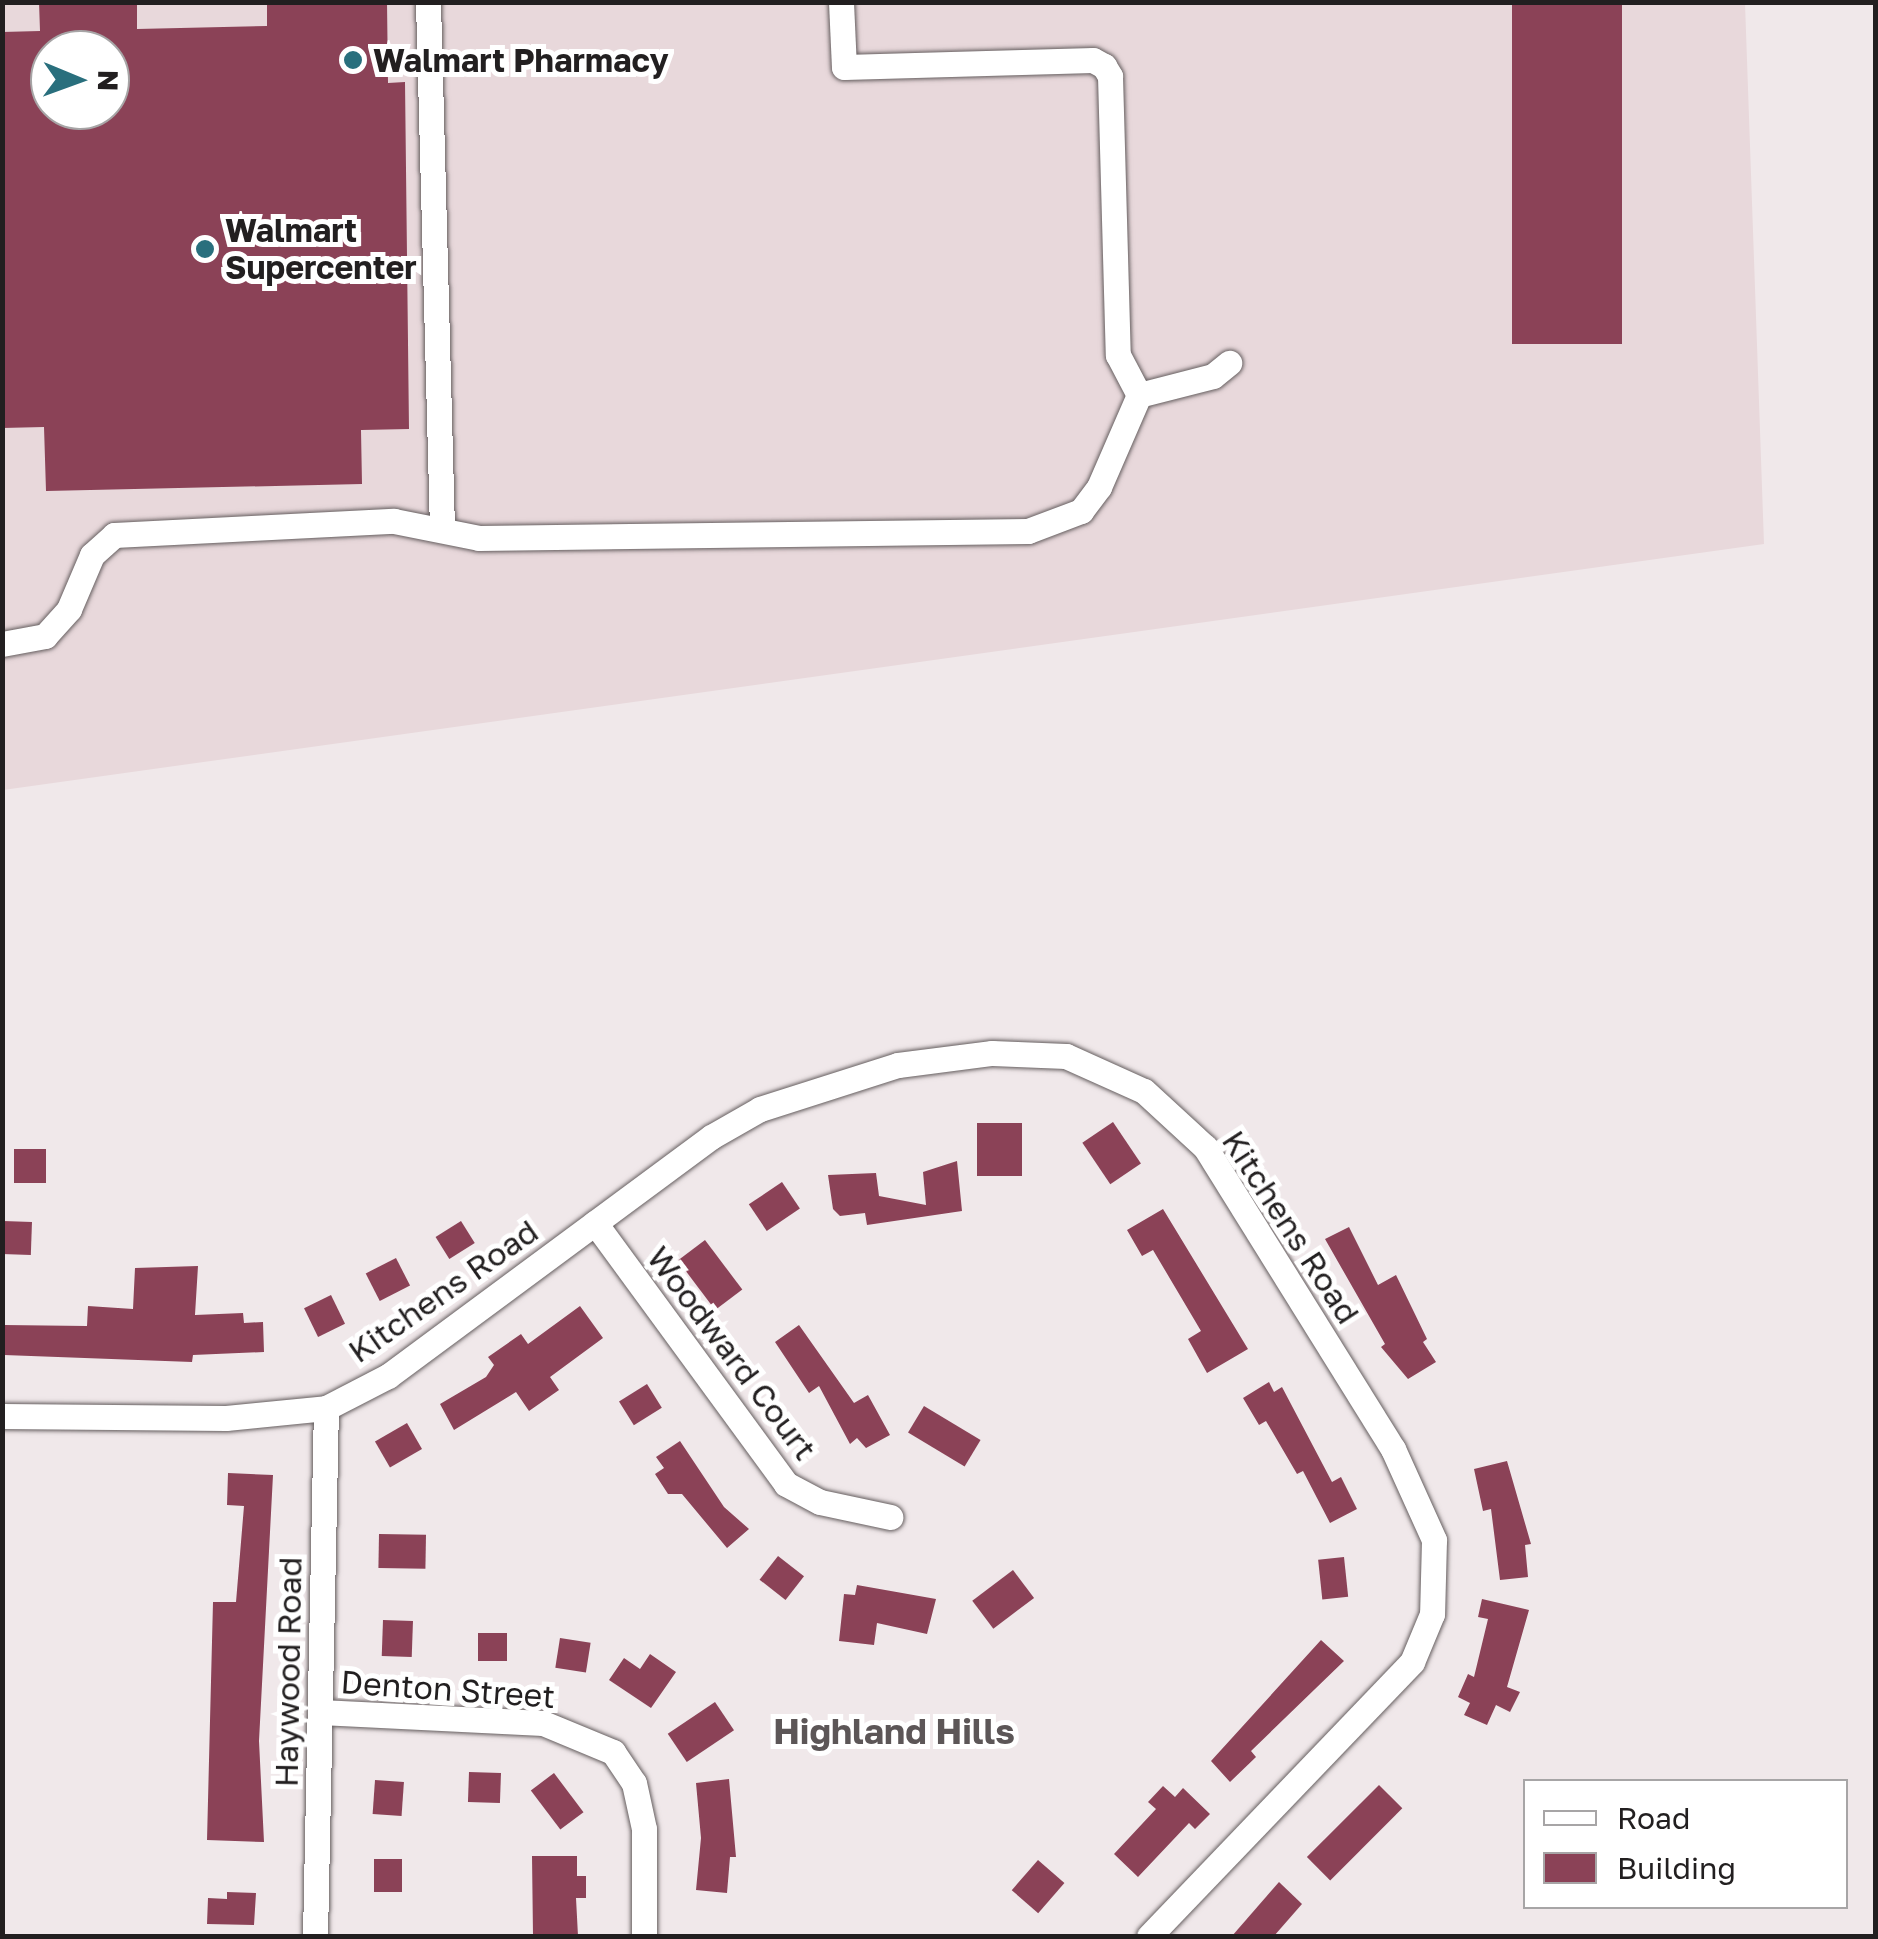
<!DOCTYPE html>
<style>
body{margin:0}
#map{position:relative;width:1878px;height:1939px;overflow:hidden;background:#f0e8ea;font-family:"Golos Text",sans-serif}
div>[style]{position:absolute}
.built>*{inset:0;background:#e8d8db}
.building>*{inset:0;background:#8b4257;transform-origin:0 0}
.roads{filter:drop-shadow(0 0 2px #655e5f) drop-shadow(0 0 2px #655e5f)}
.street>*{height:25px;margin:-12.5px;padding:0 12.5px;transform-origin:12.5px;border-radius:12.5px;background:#fff}
.dots>*{width:28px;height:28px;translate:-50% -50%;box-sizing:border-box;border:5px solid #fff;border-radius:50%}
span{translate:-50% -50%;white-space:nowrap;text-align:center;line-height:1.15;-webkit-text-stroke:10px #fff;paint-order:stroke}
.poi-label{font-size:32px;color:#221f20;font-weight:700}
.left{translate:0 -50%;text-align:left}
.street-label{font-size:32px;color:#221f20}
.neighbourhood-label{font-size:35px;color:#5c5657;font-weight:700}
.frame{position:absolute;inset:0;border:5px solid #221f20;pointer-events:none}
.legend{position:absolute;left:1523px;top:1779px;width:325px;height:130px;box-sizing:border-box;background:#fff;border:2px solid #a7a5a6;margin:0;padding:12px 18px;list-style:none;font-size:30px;color:#221f20}
.legend li{display:flex;align-items:center;gap:20px;height:50px}
.legend b{width:50px;border:2px solid #a7a5a6}
.north{position:absolute;left:30px;top:30px;width:100px;height:100px;box-sizing:border-box;background:#fff;border:2px solid #a7a5a6;border-radius:50%;rotate:91deg;font-size:28px;font-weight:700;line-height:40px;text-align:center;color:#221f20}
.north::after{content:'';display:block;margin:auto;width:35px;height:45px;background:#296f7d;clip-path:polygon(50% 0,100% 100%,50% 72%,0 100%)}
</style>
<div id="map">
<div class="built">
<div style="clip-path:polygon(evenodd,2px 3px,1745px 3px,1764px 544px,3px 790px,2px 3px,50px 50px,110px 50px,110px 110px,50px 110px,50px 50px)"></div>
</div>
<div class="building">
<div style="clip-path:polygon(evenodd,39px 2px,137px 2px,137px 29px,267px 26px,267px 2px,387px 2px,388px 83px,405px 82px,409px 429px,361px 430px,362px 484px,46px 491px,44px 427px,2px 428px,2px 32px,40px 31px,39px 2px,50px 50px,110px 50px,110px 110px,50px 110px,50px 50px)"></div>
<div style="left:1512px;top:2px;width:110px;height:342px"></div>
<div style="left:1113px;top:1122px;width:50px;height:37px;rotate:56deg"></div>
<div style="left:977px;top:1123px;width:45px;height:53px"></div>
<div style="left:14px;top:1149px;width:32px;height:34px"></div>
<div style="clip-path:polygon(957px 1161px,962px 1211px,867px 1225px,865px 1213px,840px 1216px,833px 1209px,828px 1175px,876px 1173px,879px 1196px,926px 1205px,923px 1172px)"></div>
<div style="left:782px;top:1182px;width:32px;height:40px;rotate:56deg"></div>
<div style="clip-path:polygon(1163px 1209px,1248px 1349px,1207px 1373px,1188px 1339px,1201px 1331px,1153px 1250px,1142px 1256px,1127px 1230px)"></div>
<div style="left:3px;top:1221px;width:29px;height:33px;rotate:2deg"></div>
<div style="left:461px;top:1221px;width:26px;height:30px;rotate:58deg"></div>
<div style="clip-path:polygon(1349px 1227px,1378px 1285px,1396px 1275px,1427px 1339px,1423px 1342px,1436px 1362px,1408px 1379px,1381px 1347px,1385px 1344px,1325px 1239px)"></div>
<div style="left:705px;top:1240px;width:62px;height:34px;rotate:53deg"></div>
<div style="left:396px;top:1258px;width:31px;height:34px;rotate:63deg"></div>
<div style="clip-path:polygon(198px 1266px,195px 1315px,243px 1313px,244px 1323px,263px 1322px,264px 1352px,193px 1355px,192px 1362px,4px 1355px,4px 1325px,87px 1326px,88px 1306px,133px 1309px,135px 1268px)"></div>
<div style="left:331px;top:1295px;width:32px;height:30px;rotate:64deg"></div>
<div style="clip-path:polygon(580px 1306px,603px 1338px,550px 1377px,559px 1390px,529px 1411px,516px 1392px,454px 1430px,440px 1404px,486px 1377px,494px 1365px,488px 1357px,521px 1334px,528px 1344px)"></div>
<div style="clip-path:polygon(799px 1325px,854px 1403px,868px 1395px,890px 1435px,866px 1448px,857px 1438px,850px 1444px,819px 1386px,809px 1393px,775px 1342px)"></div>
<div style="clip-path:polygon(1269px 1382px,1274px 1392px,1282px 1387px,1332px 1482px,1341px 1477px,1357px 1509px,1330px 1523px,1303px 1471px,1297px 1474px,1266px 1421px,1259px 1425px,1243px 1398px)"></div>
<div style="left:647px;top:1384px;width:28px;height:33px;rotate:58deg"></div>
<div style="left:924px;top:1406px;width:66px;height:31px;rotate:31deg"></div>
<div style="left:407px;top:1423px;width:30px;height:37px;rotate:60deg"></div>
<div style="clip-path:polygon(680px 1441px,724px 1507px,749px 1529px,727px 1548px,682px 1494px,668px 1494px,655px 1474px,664px 1468px,656px 1457px)"></div>
<div style="clip-path:polygon(1507px 1461px,1531px 1544px,1525px 1545px,1528px 1577px,1500px 1580px,1491px 1509px,1483px 1511px,1474px 1469px)"></div>
<div style="clip-path:polygon(228px 1473px,273px 1475px,259px 1741px,264px 1842px,207px 1840px,213px 1602px,236px 1602px,244px 1506px,227px 1505px)"></div>
<div style="left:379px;top:1534px;width:47px;height:34px;rotate:1deg"></div>
<div style="left:778px;top:1556px;width:33px;height:30px;rotate:38deg"></div>
<div style="left:1344px;top:1557px;width:40px;height:26px;rotate:84deg"></div>
<div style="left:1013px;top:1570px;width:35px;height:51px;rotate:53deg"></div>
<div style="clip-path:polygon(857px 1585px,936px 1599px,927px 1634px,877px 1623px,874px 1645px,839px 1641px,844px 1594px,855px 1595px)"></div>
<div style="clip-path:polygon(1482px 1599px,1529px 1610px,1507px 1687px,1520px 1692px,1510px 1712px,1496px 1705px,1487px 1725px,1464px 1715px,1470px 1703px,1458px 1697px,1468px 1674px,1474px 1677px,1488px 1619px,1478px 1617px)"></div>
<div style="left:383px;top:1620px;width:30px;height:36px;rotate:2deg"></div>
<div style="left:478px;top:1633px;width:29px;height:28px"></div>
<div style="left:560px;top:1638px;width:31px;height:30px;rotate:9deg"></div>
<div style="clip-path:polygon(1321px 1640px,1344px 1661px,1251px 1751px,1256px 1757px,1230px 1782px,1211px 1761px)"></div>
<div style="clip-path:polygon(650px 1654px,676px 1672px,651px 1708px,609px 1680px,624px 1658px,640px 1669px)"></div>
<div style="left:715px;top:1702px;width:34px;height:57px;rotate:56deg"></div>
<div style="left:469px;top:1772px;width:32px;height:30px;rotate:2deg"></div>
<div style="left:554px;top:1773px;width:49px;height:29px;rotate:53deg"></div>
<div style="clip-path:polygon(729px 1779px,736px 1857px,730px 1857px,727px 1893px,696px 1890px,701px 1838px,696px 1783px)"></div>
<div style="left:375px;top:1780px;width:29px;height:34px;rotate:4deg"></div>
<div style="left:1379px;top:1785px;width:33px;height:102px;rotate:45deg"></div>
<div style="clip-path:polygon(1163px 1786px,1175px 1797px,1183px 1788px,1210px 1814px,1195px 1829px,1189px 1823px,1138px 1877px,1114px 1854px,1156px 1809px,1148px 1802px)"></div>
<div style="clip-path:polygon(532px 1856px,577px 1856px,577px 1876px,586px 1876px,586px 1898px,576px 1898px,578px 1936px,533px 1936px)"></div>
<div style="left:374px;top:1859px;width:28px;height:33px"></div>
<div style="left:1038px;top:1860px;width:35px;height:40px;rotate:41deg"></div>
<div style="clip-path:polygon(1279px 1882px,1302px 1904px,1274px 1936px,1232px 1936px)"></div>
<div style="clip-path:polygon(227px 1892px,256px 1893px,254px 1925px,207px 1924px,208px 1898px,227px 1899px)"></div>
</div>
<div class="roads">
<div class="street">
<div style="left:428px;top:2px;width:527px;rotate:88.48deg"></div>
<div style="left:841px;top:2px;width:65px;rotate:87.4deg"></div>
<div style="left:844px;top:67px;width:249px;rotate:-1.6deg"></div>
<div style="left:1093px;top:60px;width:13px;rotate:29deg"></div>
<div style="left:1104px;top:66px;width:12px;rotate:59deg"></div>
<div style="left:1110px;top:76px;width:279px;rotate:88.4deg"></div>
<div style="left:1118px;top:355px;width:45px;rotate:62.3deg"></div>
<div style="left:2px;top:644px;width:44px;rotate:-10.5deg"></div>
<div style="left:45px;top:636px;width:36px;rotate:-48deg"></div>
<div style="left:69px;top:609px;width:59px;rotate:-66.9deg"></div>
<div style="left:92px;top:555px;width:30px;rotate:-42deg"></div>
<div style="left:114px;top:535px;width:280px;rotate:-2.9deg"></div>
<div style="left:394px;top:521px;width:87px;rotate:11.3deg"></div>
<div style="left:479px;top:538px;width:549px;rotate:-0.73deg"></div>
<div style="left:1028px;top:531px;width:57px;rotate:-20.7deg"></div>
<div style="left:1081px;top:511px;width:30px;rotate:-53deg"></div>
<div style="left:1099px;top:487px;width:100px;rotate:-66.5deg"></div>
<div style="left:1139px;top:395px;width:76px;rotate:-14.4deg"></div>
<div style="left:1213px;top:376px;width:21px;rotate:-39deg"></div>
<div style="left:595px;top:1223px;width:323px;rotate:53.8deg"></div>
<div style="left:786px;top:1484px;width:38px;rotate:28deg"></div>
<div style="left:820px;top:1502px;width:72px;rotate:12.1deg"></div>
<div style="left:2px;top:1416px;width:224px;rotate:0.5deg"></div>
<div style="left:226px;top:1418px;width:100px;rotate:-5.7deg"></div>
<div style="left:326px;top:1408px;width:70px;rotate:-27.3deg"></div>
<div style="left:388px;top:1376px;width:402px;rotate:-36.5deg"></div>
<div style="left:711px;top:1137px;width:56px;rotate:-29.7deg"></div>
<div style="left:760px;top:1109px;width:145px;rotate:-17.7deg"></div>
<div style="left:898px;top:1065px;width:95px;rotate:-7.3deg"></div>
<div style="left:992px;top:1053px;width:74px;rotate:2.3deg"></div>
<div style="left:1066px;top:1056px;width:85px;rotate:24.2deg"></div>
<div style="left:1144px;top:1091px;width:83px;rotate:42.6deg"></div>
<div style="left:1205px;top:1147px;width:356px;rotate:58.1deg"></div>
<div style="left:1393px;top:1449px;width:100px;rotate:65.7deg"></div>
<div style="left:1434px;top:1540px;width:74px;rotate:91.5deg"></div>
<div style="left:1432px;top:1614px;width:52px;rotate:112.6deg"></div>
<div style="left:1412px;top:1662px;width:380px;rotate:133.8deg"></div>
<div style="left:320px;top:1712px;width:223px;rotate:2.8deg"></div>
<div style="left:543px;top:1723px;width:76px;rotate:22.5deg"></div>
<div style="left:613px;top:1752px;width:37px;rotate:56deg"></div>
<div style="left:634px;top:1783px;width:47px;rotate:77.7deg"></div>
<div style="left:644px;top:1829px;width:107px;rotate:90deg"></div>
<div style="left:315px;top:1936px;width:528px;rotate:-88.81deg"></div>
</div>
</div>
<div class="dots">
<div style="left:353px;top:60px;background:#296f7d"></div>
<div style="left:205px;top:249px;background:#296f7d"></div>
</div>
<div class="poi-label">
<span class="left" style="left:373px;top:60px">Walmart Pharmacy</span>
<span class="left" style="left:225px;top:249px">Walmart<br>Supercenter</span>
</div>
<div class="street-label">
<span style="left:1291px;top:1227px;rotate:57deg">Kitchens Road</span>
<span style="left:443px;top:1291px;rotate:-35deg">Kitchens Road</span>
<span style="left:732px;top:1353px;rotate:53deg">Woodward Court</span>
<span style="left:288px;top:1672px;rotate:-89deg">Haywood Road</span>
<span style="left:448px;top:1689px;rotate:4deg">Denton Street</span>
</div>
<div class="neighbourhood-label">
<span style="left:894px;top:1731px">Highland Hills</span>
</div>
<div class="frame"></div>
<ul class="legend">
<li><b style="height:12px;background:#fff"></b>Road</li>
<li><b style="height:28px;background:#8b4257"></b>Building</li>
</ul>
<div class="north">N</div>
</div>
